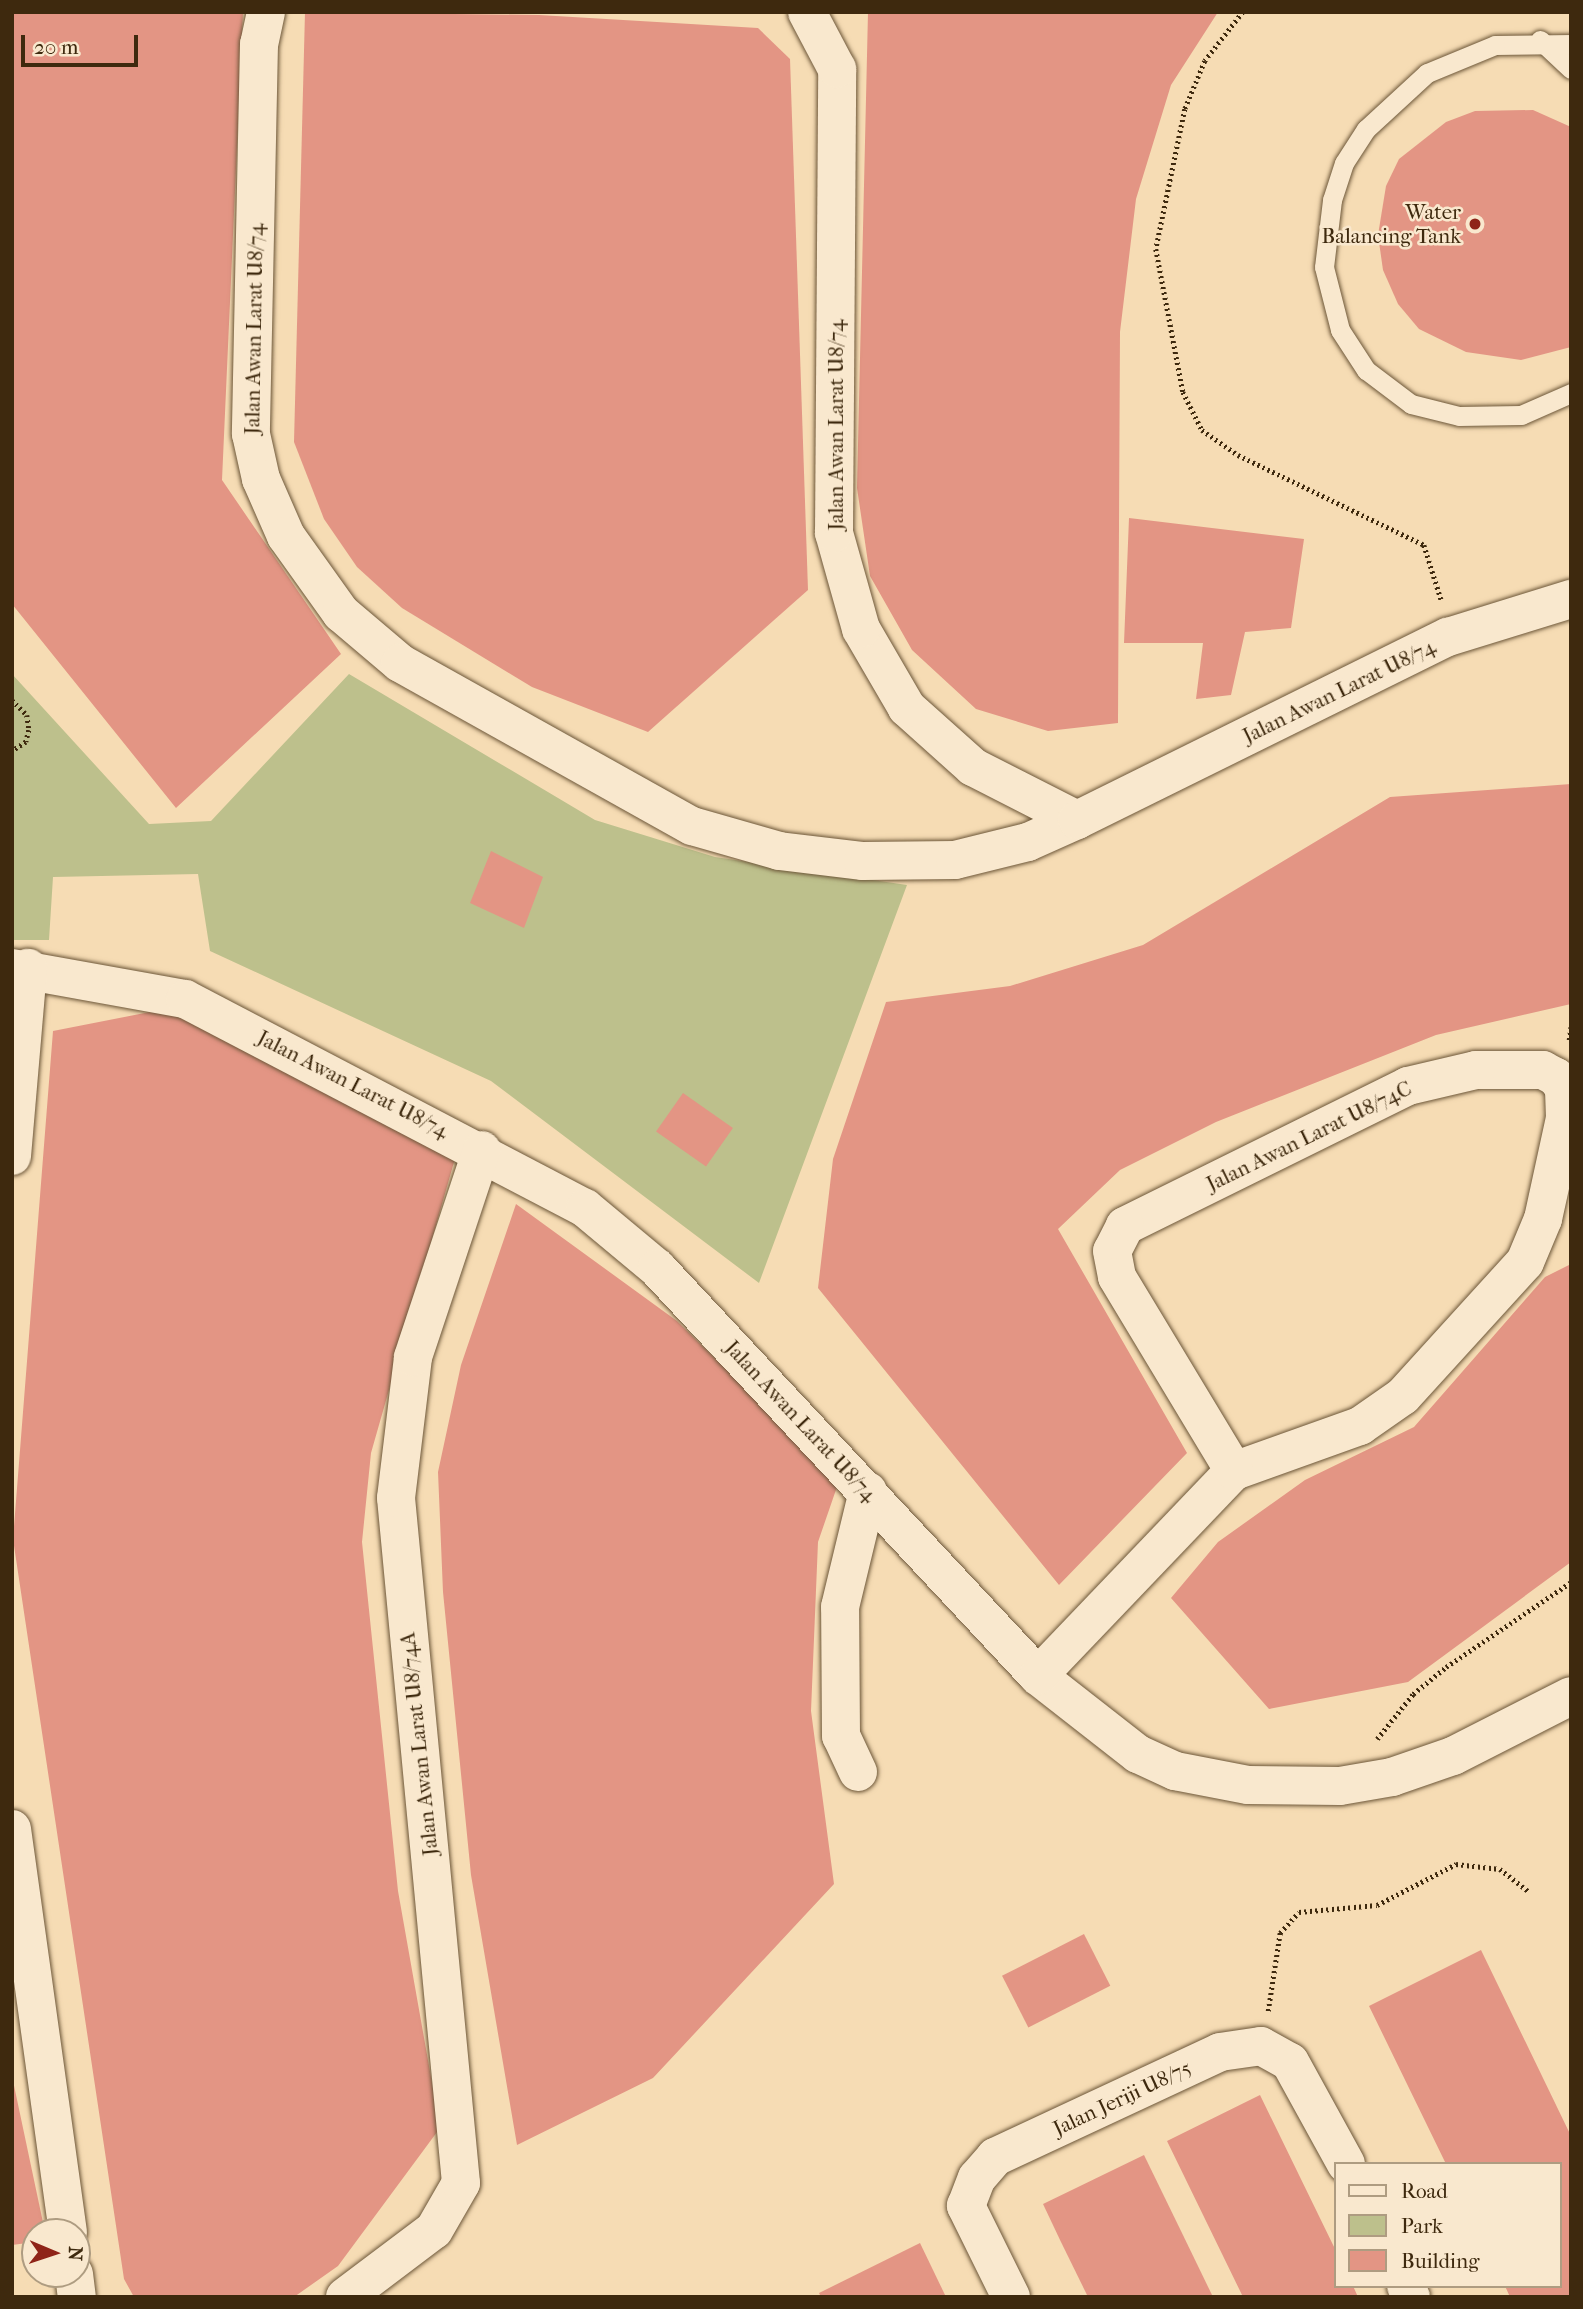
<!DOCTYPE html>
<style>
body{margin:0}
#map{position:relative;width:1583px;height:2309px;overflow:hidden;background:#f6dcb4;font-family:"IM FELL French Canon",serif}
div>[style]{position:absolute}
.green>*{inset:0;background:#bdc08c}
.building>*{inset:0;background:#e39584;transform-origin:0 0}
.path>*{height:4.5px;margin-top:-2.25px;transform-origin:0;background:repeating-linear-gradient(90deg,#3e290e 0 2px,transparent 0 5.5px)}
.roads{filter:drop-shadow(0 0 2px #6c5638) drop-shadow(0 0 2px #6c5638)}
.service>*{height:19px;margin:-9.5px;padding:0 9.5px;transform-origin:9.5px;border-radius:9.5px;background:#f9e8ce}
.minor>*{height:38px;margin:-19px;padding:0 19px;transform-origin:19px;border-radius:19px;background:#f9e8ce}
.dots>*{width:19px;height:19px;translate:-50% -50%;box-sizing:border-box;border:4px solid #f9e8ce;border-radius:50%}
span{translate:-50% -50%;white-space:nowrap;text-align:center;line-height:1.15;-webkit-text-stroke:5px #f9e8ce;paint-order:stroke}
.poi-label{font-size:21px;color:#3e290e}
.right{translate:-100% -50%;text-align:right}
.street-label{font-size:21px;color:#3e290e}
.frame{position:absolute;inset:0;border:14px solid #3e290e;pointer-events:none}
.legend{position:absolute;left:1334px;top:2162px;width:228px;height:126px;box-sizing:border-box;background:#f9e8ce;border:2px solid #ae9c81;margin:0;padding:9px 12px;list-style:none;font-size:21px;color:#3e290e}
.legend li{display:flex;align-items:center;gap:14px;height:35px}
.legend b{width:35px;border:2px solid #ae9c81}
.north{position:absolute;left:21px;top:2218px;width:70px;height:70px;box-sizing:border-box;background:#f9e8ce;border:2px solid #ae9c81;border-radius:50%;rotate:92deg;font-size:19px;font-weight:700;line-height:28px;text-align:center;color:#3e290e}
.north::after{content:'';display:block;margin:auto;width:24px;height:32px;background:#8f2418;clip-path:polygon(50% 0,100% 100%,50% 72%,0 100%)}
.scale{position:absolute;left:21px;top:35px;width:117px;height:32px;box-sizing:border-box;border:4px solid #3e290e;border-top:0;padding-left:9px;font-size:21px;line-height:24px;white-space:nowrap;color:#3e290e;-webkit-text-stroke:5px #f9e8ce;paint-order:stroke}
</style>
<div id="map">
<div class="green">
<div style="clip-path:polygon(12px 674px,149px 824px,211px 821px,349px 674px,595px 820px,715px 857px,907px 885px,759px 1283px,491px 1081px,210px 951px,198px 874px,53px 877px,49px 940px,12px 940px)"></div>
</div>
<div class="building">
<div style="clip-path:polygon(12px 12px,243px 12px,222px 480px,341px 654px,176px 808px,12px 604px)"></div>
<div style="clip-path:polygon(305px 12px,539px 15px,758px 28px,790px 59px,808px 590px,648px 732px,532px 687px,402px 608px,357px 567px,324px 519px,294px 442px)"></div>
<div style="clip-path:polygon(868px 12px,1218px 12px,1171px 85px,1136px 199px,1120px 332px,1118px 723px,1048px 731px,976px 709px,912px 650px,870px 576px,857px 488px)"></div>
<div style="clip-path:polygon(1533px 110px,1571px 127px,1571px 347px,1521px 360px,1466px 352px,1419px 329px,1398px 304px,1383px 270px,1378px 235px,1386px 186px,1399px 159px,1446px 122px,1475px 111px)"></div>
<div style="clip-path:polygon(1129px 518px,1304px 539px,1291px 628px,1245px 632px,1231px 695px,1196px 699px,1203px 643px,1124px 643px)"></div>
<div style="clip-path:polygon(1571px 784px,1571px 1004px,1436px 1035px,1216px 1122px,1120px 1170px,1058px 1229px,1187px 1453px,1059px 1585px,818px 1288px,833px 1159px,886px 1002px,1010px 986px,1143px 945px,1390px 797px)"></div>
<div style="clip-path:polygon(491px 851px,543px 877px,524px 928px,470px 903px)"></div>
<div style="clip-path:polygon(160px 1010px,245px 1042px,456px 1155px,371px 1453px,362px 1542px,398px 1891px,440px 2128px,338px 2266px,294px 2297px,134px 2297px,124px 2279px,13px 1539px,53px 1031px)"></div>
<div style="left:683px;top:1093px;width:61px;height:47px;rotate:35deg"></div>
<div style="clip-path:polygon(516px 1204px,677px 1321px,839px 1481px,818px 1542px,811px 1711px,834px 1884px,653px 2078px,517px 2145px,471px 1875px,443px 1592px,438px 1472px,461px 1365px)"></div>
<div style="clip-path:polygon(1571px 1264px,1571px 1562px,1408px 1682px,1269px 1709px,1171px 1598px,1218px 1542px,1305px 1480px,1414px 1427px,1545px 1277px)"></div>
<div style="left:1084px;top:1934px;width:58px;height:92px;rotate:63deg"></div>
<div style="clip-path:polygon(1481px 1950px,1571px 2136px,1571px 2297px,1510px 2297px,1505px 2286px,1560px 2286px,1560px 2164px,1446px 2164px,1369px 2006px)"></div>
<div style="clip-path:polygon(12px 2076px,45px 2232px,35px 2232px,35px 2242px,12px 2245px)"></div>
<div style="clip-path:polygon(1260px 2095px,1336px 2251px,1336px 2286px,1353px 2286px,1358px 2297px,1243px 2297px,1167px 2141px)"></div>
<div style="clip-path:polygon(1144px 2155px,1181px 2231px,1213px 2297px,1088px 2297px,1061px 2242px,1043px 2204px)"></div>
<div style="clip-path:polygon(920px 2243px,946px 2297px,821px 2297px,819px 2293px)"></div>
</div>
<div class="path">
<div style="left:1243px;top:12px;width:62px;rotate:127.8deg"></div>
<div style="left:1205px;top:61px;width:52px;rotate:112.6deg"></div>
<div style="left:1185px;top:109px;width:143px;rotate:101.7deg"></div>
<div style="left:1156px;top:249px;width:146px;rotate:79.3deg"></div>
<div style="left:1183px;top:392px;width:42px;rotate:63.4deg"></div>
<div style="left:1202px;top:430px;width:44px;rotate:34.8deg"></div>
<div style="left:1238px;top:455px;width:207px;rotate:25.8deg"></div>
<div style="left:1424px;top:545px;width:57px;rotate:72.5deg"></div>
<div style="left:12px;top:700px;width:21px;rotate:45deg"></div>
<div style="left:27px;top:715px;width:15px;rotate:82deg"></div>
<div style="left:29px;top:730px;width:12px;rotate:104deg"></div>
<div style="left:26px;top:742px;width:17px;rotate:147deg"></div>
<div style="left:1569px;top:1040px;width:15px;rotate:-82deg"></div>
<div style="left:1377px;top:1739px;width:58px;rotate:-51.3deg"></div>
<div style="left:1413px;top:1694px;width:43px;rotate:-39.3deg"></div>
<div style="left:1446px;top:1667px;width:151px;rotate:-34.2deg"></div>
<div style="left:1268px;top:2011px;width:79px;rotate:-81.3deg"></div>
<div style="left:1280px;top:1933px;width:28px;rotate:-48deg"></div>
<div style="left:1299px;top:1912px;width:78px;rotate:-5.1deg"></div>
<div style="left:1377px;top:1905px;width:89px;rotate:-27.4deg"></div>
<div style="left:1456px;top:1864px;width:44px;rotate:6.5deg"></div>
<div style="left:1500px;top:1869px;width:36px;rotate:38deg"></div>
</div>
<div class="roads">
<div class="service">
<div style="left:1540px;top:40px;width:42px;rotate:43.1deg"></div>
<div style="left:1571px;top:44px;width:76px;rotate:179.2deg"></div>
<div style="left:1495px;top:45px;width:74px;rotate:157.6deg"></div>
<div style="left:1427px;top:73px;width:83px;rotate:137.4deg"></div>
<div style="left:1366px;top:129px;width:40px;rotate:122.9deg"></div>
<div style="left:1344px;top:163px;width:39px;rotate:108deg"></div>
<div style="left:1332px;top:200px;width:67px;rotate:96.8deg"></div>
<div style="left:1324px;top:267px;width:65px;rotate:75.7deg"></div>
<div style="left:1340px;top:330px;width:48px;rotate:57deg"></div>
<div style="left:1366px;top:370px;width:56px;rotate:37.1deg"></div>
<div style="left:1411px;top:404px;width:49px;rotate:14deg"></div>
<div style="left:1459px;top:416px;width:62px;rotate:-0.9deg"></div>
<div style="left:1521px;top:415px;width:55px;rotate:-23.7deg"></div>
</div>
<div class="minor">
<div style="left:266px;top:12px;width:33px;rotate:102deg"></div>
<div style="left:259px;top:44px;width:390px;rotate:91.2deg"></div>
<div style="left:251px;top:434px;width:46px;rotate:77.5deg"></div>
<div style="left:261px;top:479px;width:62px;rotate:66.3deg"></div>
<div style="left:286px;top:536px;width:95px;rotate:54.5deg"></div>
<div style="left:341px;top:613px;width:77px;rotate:40.3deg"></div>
<div style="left:400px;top:663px;width:334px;rotate:29.2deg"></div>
<div style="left:692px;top:826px;width:91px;rotate:16deg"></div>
<div style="left:779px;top:851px;width:85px;rotate:6.8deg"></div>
<div style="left:863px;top:861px;width:92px;rotate:-0.6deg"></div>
<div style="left:955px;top:860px;width:75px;rotate:-13.9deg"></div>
<div style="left:1028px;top:842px;width:54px;rotate:-24.2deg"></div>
<div style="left:1077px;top:820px;width:117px;rotate:-153deg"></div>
<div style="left:973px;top:767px;width:89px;rotate:-138.2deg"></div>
<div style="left:907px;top:708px;width:91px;rotate:-120.2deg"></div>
<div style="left:861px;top:629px;width:100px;rotate:-105.7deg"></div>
<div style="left:834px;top:533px;width:464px;rotate:-89.6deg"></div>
<div style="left:837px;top:69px;width:64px;rotate:-117.8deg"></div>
<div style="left:1077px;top:820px;width:414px;rotate:-26.3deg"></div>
<div style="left:1448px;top:637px;width:129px;rotate:-17.2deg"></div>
<div style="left:12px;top:968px;width:176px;rotate:10.2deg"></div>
<div style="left:185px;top:999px;width:451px;rotate:27.6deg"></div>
<div style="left:585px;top:1208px;width:94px;rotate:39.8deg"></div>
<div style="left:657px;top:1268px;width:558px;rotate:46.96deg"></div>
<div style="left:1038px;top:1676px;width:127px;rotate:38deg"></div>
<div style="left:1138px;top:1754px;width:41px;rotate:24.7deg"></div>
<div style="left:1175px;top:1771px;width:74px;rotate:10.9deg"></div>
<div style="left:1248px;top:1785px;width:92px;rotate:0.6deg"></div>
<div style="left:1340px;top:1786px;width:53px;rotate:-9.8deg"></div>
<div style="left:1392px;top:1777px;width:65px;rotate:-19deg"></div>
<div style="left:1453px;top:1756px;width:132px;rotate:-27deg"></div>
<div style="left:12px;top:1156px;width:189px;rotate:-85.1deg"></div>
<div style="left:1038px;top:1676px;width:284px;rotate:-46.3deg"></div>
<div style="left:1234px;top:1471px;width:134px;rotate:-19.7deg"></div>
<div style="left:1360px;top:1426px;width:52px;rotate:-34.9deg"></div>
<div style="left:1403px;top:1396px;width:181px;rotate:-47.7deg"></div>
<div style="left:1525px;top:1262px;width:47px;rotate:-67.3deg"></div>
<div style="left:1543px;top:1219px;width:103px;rotate:-77.7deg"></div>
<div style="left:1565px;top:1118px;width:30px;rotate:-92deg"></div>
<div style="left:1564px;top:1088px;width:14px;rotate:-126deg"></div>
<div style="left:1556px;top:1077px;width:15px;rotate:-152deg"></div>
<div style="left:1543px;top:1070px;width:67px;rotate:180deg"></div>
<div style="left:1476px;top:1070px;width:70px;rotate:166.8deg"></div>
<div style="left:1408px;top:1086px;width:316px;rotate:153.7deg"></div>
<div style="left:1125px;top:1226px;width:28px;rotate:117deg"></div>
<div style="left:1112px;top:1251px;width:26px;rotate:79deg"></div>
<div style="left:1117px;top:1277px;width:227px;rotate:58.9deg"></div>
<div style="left:858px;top:1772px;width:40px;rotate:-115deg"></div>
<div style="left:841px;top:1736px;width:129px;rotate:-90.4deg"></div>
<div style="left:840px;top:1607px;width:119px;rotate:-76.4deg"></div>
<div style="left:12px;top:1829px;width:407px;rotate:82.1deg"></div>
<div style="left:74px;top:2274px;width:23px;rotate:83deg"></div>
<div style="left:1406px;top:2286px;width:12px;rotate:66deg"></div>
<div style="left:345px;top:2297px;width:111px;rotate:-37deg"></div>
<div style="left:434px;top:2230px;width:54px;rotate:-60.1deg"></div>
<div style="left:461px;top:2183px;width:688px;rotate:-95.42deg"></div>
<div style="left:396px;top:1498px;width:142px;rotate:-83.1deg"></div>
<div style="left:413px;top:1357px;width:218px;rotate:-71.6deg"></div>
<div style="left:1011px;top:2297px;width:102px;rotate:-116.3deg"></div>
<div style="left:966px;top:2206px;width:30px;rotate:-69deg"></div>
<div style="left:977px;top:2178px;width:28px;rotate:-49deg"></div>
<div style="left:995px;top:2157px;width:248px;rotate:-25deg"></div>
<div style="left:1220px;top:2052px;width:41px;rotate:-8.3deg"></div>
<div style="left:1261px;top:2046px;width:33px;rotate:29deg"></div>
<div style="left:1290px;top:2062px;width:116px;rotate:61.2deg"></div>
</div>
</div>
<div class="dots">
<div style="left:1475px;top:224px;background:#8f2418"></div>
</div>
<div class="poi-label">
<span class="right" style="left:1461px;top:224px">Water<br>Balancing Tank</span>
</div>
<div class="street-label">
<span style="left:254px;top:329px;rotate:-89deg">Jalan Awan Larat U8/74</span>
<span style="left:836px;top:425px;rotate:-90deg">Jalan Awan Larat U8/74</span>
<span style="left:1339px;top:691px;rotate:-26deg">Jalan Awan Larat U8/74</span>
<span style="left:353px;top:1084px;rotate:27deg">Jalan Awan Larat U8/74</span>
<span style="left:1309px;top:1136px;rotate:-26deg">Jalan Awan Larat U8/74C</span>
<span style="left:801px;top:1421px;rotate:47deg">Jalan Awan Larat U8/74</span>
<span style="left:419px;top:1744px;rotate:-96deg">Jalan Awan Larat U8/74A</span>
<span style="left:1122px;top:2098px;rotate:-25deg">Jalan Jeriji U8/75</span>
</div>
<div class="frame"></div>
<ul class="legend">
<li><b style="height:9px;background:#f9e8ce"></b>Road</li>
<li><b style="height:19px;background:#bdc08c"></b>Park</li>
<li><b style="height:19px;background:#e39584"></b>Building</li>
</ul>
<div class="north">N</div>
<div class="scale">20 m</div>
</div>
